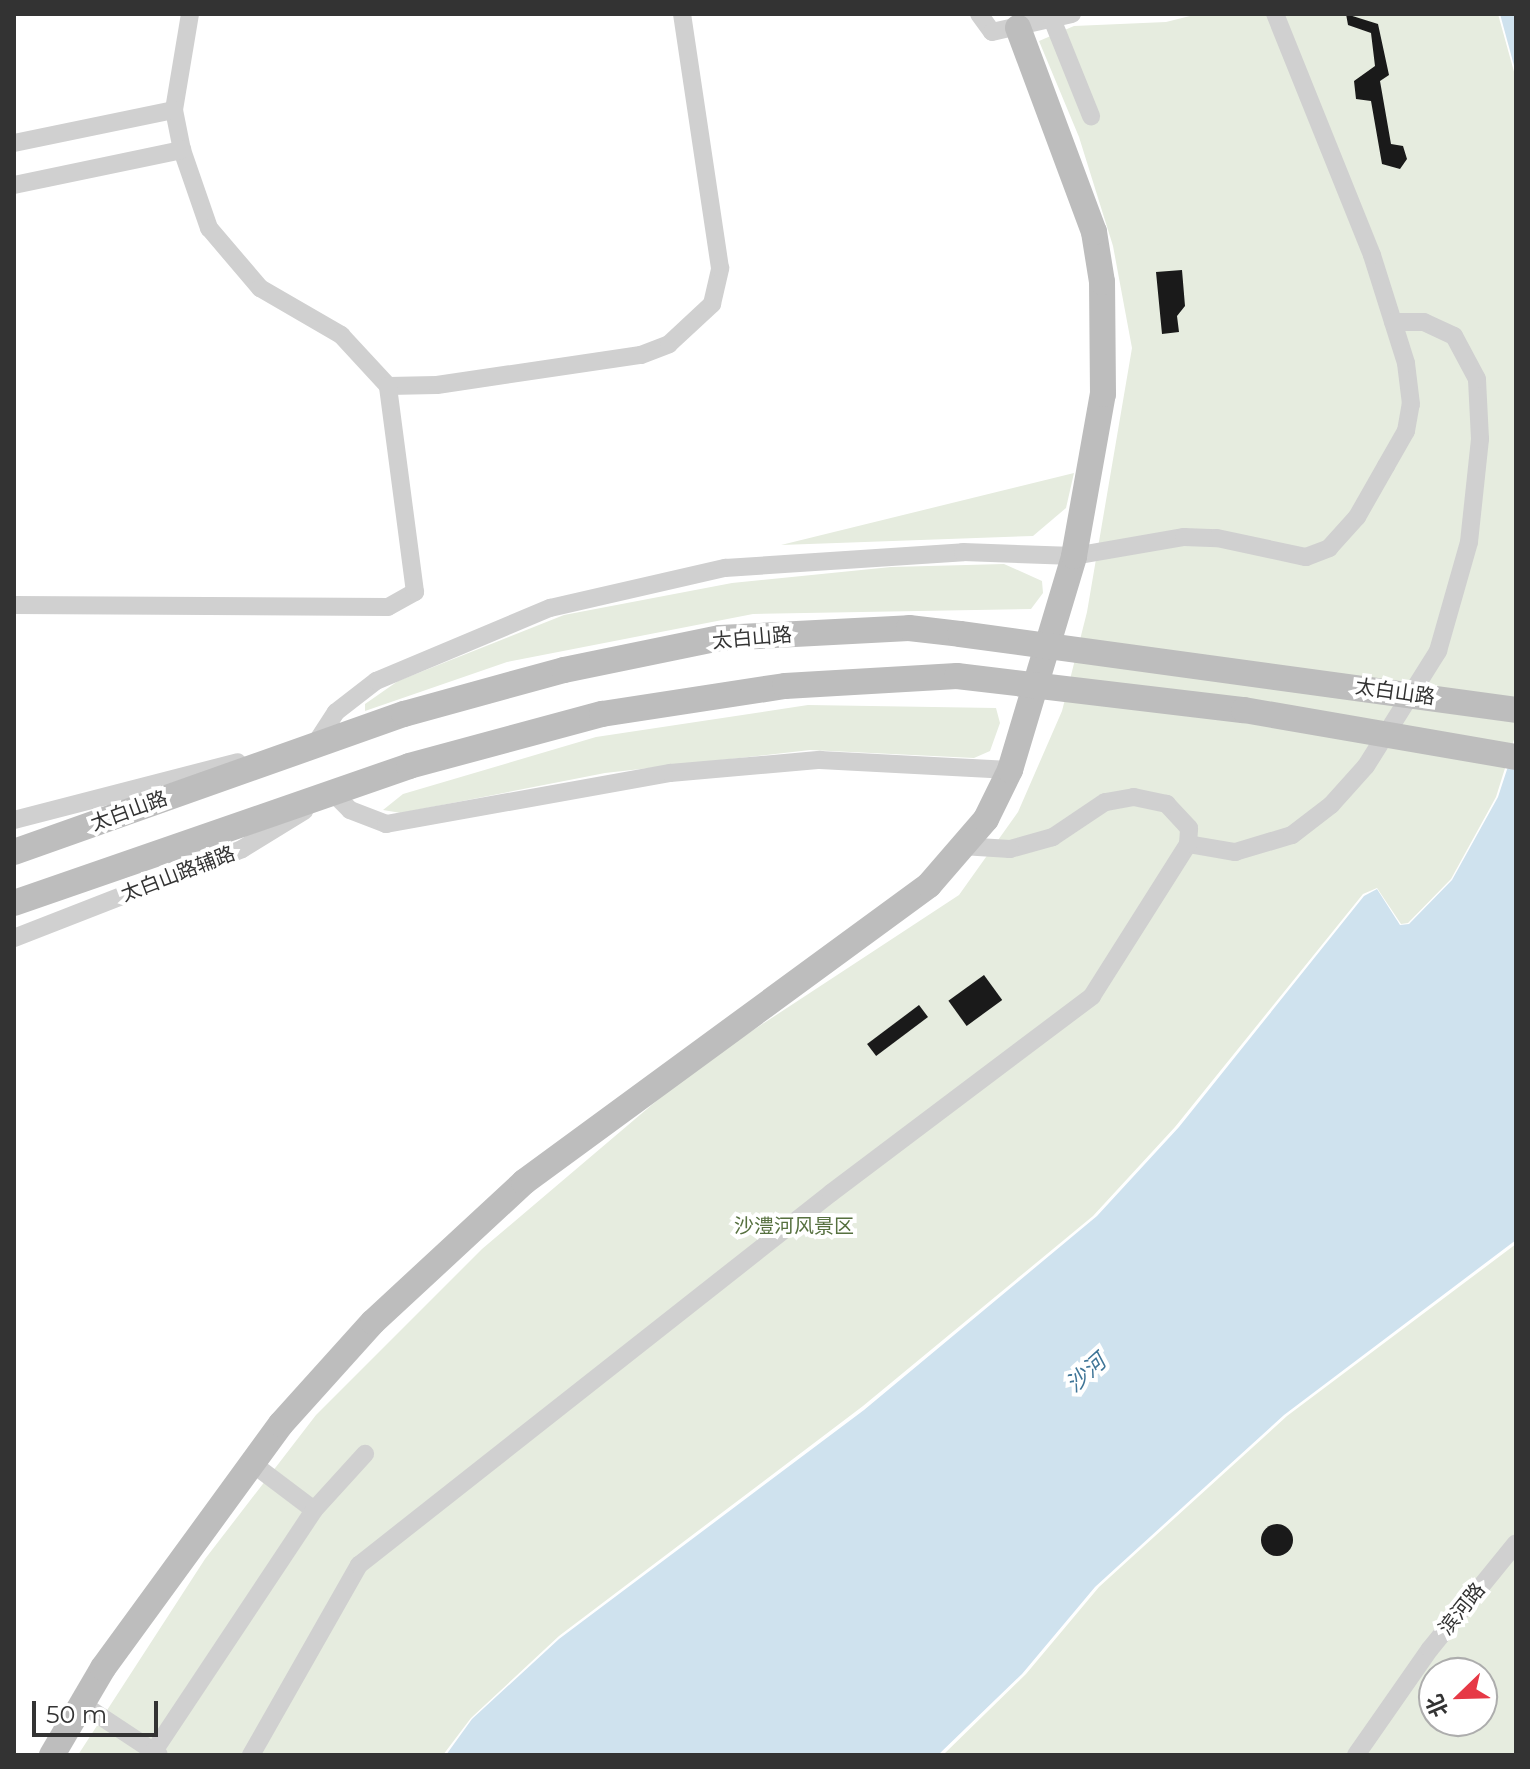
<!DOCTYPE html>
<meta charset="utf-8">
<style>
body{margin:0}
#map{position:relative;width:1530px;height:1769px;overflow:hidden;background:#fff;font-family:Montserrat,"Noto Sans SC",sans-serif}
div>[style]{position:absolute}
.green>*{inset:0;background:#e6ecdf}
.water>*{inset:0;background:#cfe2ee}
.building>*{inset:0;background:#1a1a1a;transform-origin:0 0}
.round{border-radius:50%}
.street>*{height:18px;margin:-9px;padding:0 9px;transform-origin:9px;border-radius:9px;background:#d0d0d0}
.secondary>*{height:26px;margin:-13px;padding:0 13px;transform-origin:13px;border-radius:13px;background:#bdbdbd}
.secondary-bridge>*{height:26px;margin:-13px;padding:0 13px;transform-origin:13px;border-radius:13px;background:#bdbdbd}
span{translate:-50% -50%;white-space:nowrap;text-align:center;line-height:1.15;-webkit-text-stroke:8px #fff;paint-order:stroke}
.street-label{font-size:20px;color:#333}
.park-label{font-size:20px;color:#56703f}
.water-label{font-size:22px;color:#3f7597;font-style:italic}
.frame{position:absolute;inset:0;border:16px solid #333;pointer-events:none}
.north{position:absolute;left:1418px;top:1657px;width:80px;height:80px;box-sizing:border-box;background:#fff;border:2px solid #adadad;border-radius:50%;rotate:247deg;font-size:22px;font-weight:700;line-height:32px;text-align:center;color:#333}
.north::after{content:'';display:block;margin:auto;width:28px;height:36px;background:#e63946;clip-path:polygon(50% 0,100% 100%,50% 72%,0 100%)}
.scale{position:absolute;left:32px;top:1701px;width:126px;height:36px;box-sizing:border-box;border:4px solid #333;border-top:0;padding-left:10px;font-size:24px;line-height:28px;white-space:nowrap;color:#333;-webkit-text-stroke:6px #fff;paint-order:stroke}
</style>
<div id="map">
<div class="green">
<div style="clip-path:polygon(1198px 14px,1498px 14px,1516px 79px,1516px 733px,1496px 797px,1451px 879px,1408px 923px,1401px 924px,1377px 888px,1363px 894px,1175px 1127px,1093px 1216px,863px 1406px,559px 1636px,471px 1718px,443px 1755px,78px 1755px,205px 1559px,316px 1415px,482px 1249px,694px 1069px,959px 895px,1018px 812px,1062px 711px,1087px 612px,1132px 348px,1113px 246px,1079px 137px,1039px 41px,1074px 26px,1166px 22px)"></div>
<div style="clip-path:polygon(1074px 473px,1066px 508px,1033px 536px,781px 545px)"></div>
<div style="clip-path:polygon(1004px 564px,1042px 581px,1043px 593px,1031px 609px,753px 614px,507px 662px,365px 711px,365px 704px,398px 681px,564px 615px,732px 583px,891px 567px)"></div>
<div style="clip-path:polygon(808px 705px,996px 708px,1000px 723px,990px 751px,974px 758px,810px 750px,605px 773px,401px 813px,383px 810px,403px 794px,596px 737px)"></div>
<div style="clip-path:polygon(evenodd,1516px 1244px,1516px 1755px,943px 1755px,1026px 1674px,1099px 1587px,1287px 1416px,1516px 1244px,1434px 1673px,1482px 1673px,1482px 1721px,1434px 1721px,1434px 1673px)"></div>
</div>
<div class="water">
<div style="clip-path:polygon(1500px 14px,1516px 14px,1516px 73px)"></div>
<div style="clip-path:polygon(1516px 742px,1516px 1240px,1284px 1415px,1095px 1587px,1022px 1674px,938px 1755px,446px 1755px,472px 1719px,559px 1639px,864px 1410px,1097px 1216px,1179px 1127px,1364px 896px,1377px 889px,1400px 925px,1409px 924px,1452px 880px,1498px 797px)"></div>
</div>
<div class="building">
<div style="clip-path:polygon(1346px 14px,1378px 24px,1389px 75px,1380px 81px,1391px 144px,1403px 146px,1407px 159px,1400px 169px,1382px 164px,1371px 101px,1356px 99px,1354px 81px,1375px 66px,1371px 33px,1348px 25px)"></div>
<div style="clip-path:polygon(1182px 270px,1185px 306px,1177px 316px,1179px 332px,1162px 334px,1156px 272px)"></div>
<div style="left:984px;top:975px;width:31px;height:44px;rotate:54deg"></div>
<div style="left:919px;top:1005px;width:15px;height:65px;rotate:53deg"></div>
<div class="round" style="left:1261px;top:1524px;width:32px;height:32px"></div>
</div>
<div class="street">
<div style="left:190px;top:14px;width:97px;rotate:99.5deg"></div>
<div style="left:174px;top:110px;width:41px;rotate:78.7deg"></div>
<div style="left:182px;top:150px;width:83px;rotate:70.9deg"></div>
<div style="left:209px;top:228px;width:79px;rotate:49.6deg"></div>
<div style="left:260px;top:288px;width:94px;rotate:30.1deg"></div>
<div style="left:341px;top:335px;width:69px;rotate:47.3deg"></div>
<div style="left:388px;top:386px;width:49px;rotate:-1.2deg"></div>
<div style="left:437px;top:385px;width:206px;rotate:-8.4deg"></div>
<div style="left:641px;top:355px;width:30px;rotate:-21deg"></div>
<div style="left:669px;top:344px;width:59px;rotate:-42.9deg"></div>
<div style="left:712px;top:304px;width:37px;rotate:-77deg"></div>
<div style="left:720px;top:268px;width:257px;rotate:-98.5deg"></div>
<div style="left:979px;top:14px;width:22px;rotate:54deg"></div>
<div style="left:992px;top:32px;width:82px;rotate:-12.7deg"></div>
<div style="left:1052px;top:19px;width:105px;rotate:68.1deg"></div>
<div style="left:14px;top:143px;width:163px;rotate:-11.7deg"></div>
<div style="left:14px;top:185px;width:172px;rotate:-11.8deg"></div>
<div style="left:14px;top:605px;width:374px;rotate:0.3deg"></div>
<div style="left:388px;top:607px;width:31px;rotate:-29deg"></div>
<div style="left:415px;top:592px;width:208px;rotate:-97.5deg"></div>
<div style="left:314px;top:746px;width:40px;rotate:-57.1deg"></div>
<div style="left:336px;top:712px;width:51px;rotate:-37.8deg"></div>
<div style="left:376px;top:681px;width:189px;rotate:-22.8deg"></div>
<div style="left:550px;top:608px;width:180px;rotate:-12.9deg"></div>
<div style="left:725px;top:568px;width:239px;rotate:-3.8deg"></div>
<div style="left:963px;top:552px;width:111px;rotate:2.1deg"></div>
<div style="left:1074px;top:556px;width:112px;rotate:-9.8deg"></div>
<div style="left:1184px;top:537px;width:33px;rotate:2deg"></div>
<div style="left:1217px;top:538px;width:91px;rotate:12.1deg"></div>
<div style="left:1306px;top:557px;width:25px;rotate:-21deg"></div>
<div style="left:1329px;top:548px;width:42px;rotate:-47.9deg"></div>
<div style="left:1357px;top:517px;width:59px;rotate:-60.4deg"></div>
<div style="left:1386px;top:466px;width:40px;rotate:-60.3deg"></div>
<div style="left:1406px;top:431px;width:27px;rotate:-80deg"></div>
<div style="left:1411px;top:404px;width:41px;rotate:-97deg"></div>
<div style="left:1406px;top:363px;width:113px;rotate:-107.5deg"></div>
<div style="left:1372px;top:255px;width:260px;rotate:-111.9deg"></div>
<div style="left:325px;top:797px;width:9px;rotate:-27deg"></div>
<div style="left:333px;top:793px;width:24px;rotate:45deg"></div>
<div style="left:350px;top:810px;width:39px;rotate:21deg"></div>
<div style="left:386px;top:824px;width:289px;rotate:-10.2deg"></div>
<div style="left:670px;top:773px;width:151px;rotate:-5deg"></div>
<div style="left:820px;top:760px;width:190px;rotate:3deg"></div>
<div style="left:14px;top:820px;width:231px;rotate:-14.5deg"></div>
<div style="left:1188px;top:844px;width:48px;rotate:9.7deg"></div>
<div style="left:1235px;top:852px;width:59px;rotate:-16.6deg"></div>
<div style="left:1292px;top:835px;width:49px;rotate:-37.6deg"></div>
<div style="left:1331px;top:805px;width:52px;rotate:-48.1deg"></div>
<div style="left:1366px;top:766px;width:136px;rotate:-57.9deg"></div>
<div style="left:1438px;top:651px;width:113px;rotate:-74.1deg"></div>
<div style="left:1469px;top:542px;width:104px;rotate:-83.9deg"></div>
<div style="left:1480px;top:439px;width:60px;rotate:-92.9deg"></div>
<div style="left:1477px;top:379px;width:49px;rotate:-118.1deg"></div>
<div style="left:1454px;top:336px;width:33px;rotate:-155deg"></div>
<div style="left:1424px;top:322px;width:31px;rotate:180deg"></div>
<div style="left:14px;top:938px;width:245px;rotate:-21.3deg"></div>
<div style="left:242px;top:849px;width:73px;rotate:-31.5deg"></div>
<div style="left:253px;top:1464px;width:76px;rotate:37deg"></div>
<div style="left:82px;top:1704px;width:92px;rotate:33.5deg"></div>
<div style="left:154px;top:1751px;width:289px;rotate:-56.4deg"></div>
<div style="left:314px;top:1510px;width:76px;rotate:-47.7deg"></div>
<div style="left:251px;top:1755px;width:219px;rotate:-60.4deg"></div>
<div style="left:359px;top:1565px;width:601px;rotate:-38.24deg"></div>
<div style="left:831px;top:1193px;width:327px;rotate:-37deg"></div>
<div style="left:1092px;top:996px;width:180px;rotate:-57.7deg"></div>
<div style="left:1188px;top:844px;width:16px;rotate:-86deg"></div>
<div style="left:1189px;top:828px;width:33px;rotate:-133deg"></div>
<div style="left:1167px;top:804px;width:34px;rotate:-168deg"></div>
<div style="left:1134px;top:797px;width:29px;rotate:170deg"></div>
<div style="left:1105px;top:802px;width:63px;rotate:146.1deg"></div>
<div style="left:1053px;top:837px;width:45px;rotate:164.4deg"></div>
<div style="left:1010px;top:849px;width:48px;rotate:-176.4deg"></div>
<div style="left:1356px;top:1755px;width:129px;rotate:-55.1deg"></div>
<div style="left:1430px;top:1649px;width:136px;rotate:-50.9deg"></div>
</div>
<div class="secondary">
<div style="left:14px;top:852px;width:414px;rotate:-19.5deg"></div>
<div style="left:404px;top:714px;width:166px;rotate:-15.4deg"></div>
<div style="left:564px;top:670px;width:159px;rotate:-11.6deg"></div>
<div style="left:720px;top:638px;width:189px;rotate:-3deg"></div>
<div style="left:909px;top:628px;width:51px;rotate:6.7deg"></div>
<div style="left:14px;top:903px;width:418px;rotate:-19.1deg"></div>
<div style="left:409px;top:766px;width:200px;rotate:-15.1deg"></div>
<div style="left:602px;top:714px;width:185px;rotate:-8.7deg"></div>
<div style="left:785px;top:686px;width:172px;rotate:-3.3deg"></div>
<div style="left:52px;top:1755px;width:101px;rotate:-59.6deg"></div>
<div style="left:103px;top:1668px;width:302px;rotate:-53.9deg"></div>
<div style="left:281px;top:1424px;width:137px;rotate:-48deg"></div>
<div style="left:373px;top:1322px;width:206px;rotate:-42.8deg"></div>
<div style="left:524px;top:1182px;width:502px;rotate:-36.25deg"></div>
<div style="left:929px;top:885px;width:87px;rotate:-49.2deg"></div>
<div style="left:986px;top:819px;width:55px;rotate:-63.9deg"></div>
<div style="left:1010px;top:770px;width:223px;rotate:-73.3deg"></div>
<div style="left:1074px;top:556px;width:165px;rotate:-79.9deg"></div>
<div style="left:1103px;top:394px;width:112px;rotate:-90.5deg"></div>
<div style="left:1102px;top:282px;width:51px;rotate:-99.1deg"></div>
<div style="left:1094px;top:232px;width:218px;rotate:-110.4deg"></div>
</div>
<div class="secondary-bridge">
<div style="left:960px;top:634px;width:561px;rotate:7.78deg"></div>
<div style="left:957px;top:676px;width:289px;rotate:6.8deg"></div>
<div style="left:1244px;top:710px;width:276px;rotate:9.8deg"></div>
</div>
<div class="street-label">
<span style="left:752px;top:638px;rotate:-5deg">太白山路</span>
<span style="left:1395px;top:692px;rotate:8deg">太白山路</span>
<span style="left:129px;top:811px;rotate:-20deg">太白山路</span>
<span style="left:178px;top:874px;rotate:-21deg">太白山路辅路</span>
<span style="left:1462px;top:1609px;rotate:-51deg">滨河路</span>
</div>
<div class="park-label">
<span style="left:794px;top:1226px">沙澧河风景区</span>
</div>
<div class="water-label">
<span style="left:1086px;top:1373px;rotate:-42deg">沙河</span>
</div>
<div class="frame"></div>
<div class="north">北</div>
<div class="scale">50 m</div>
</div>
